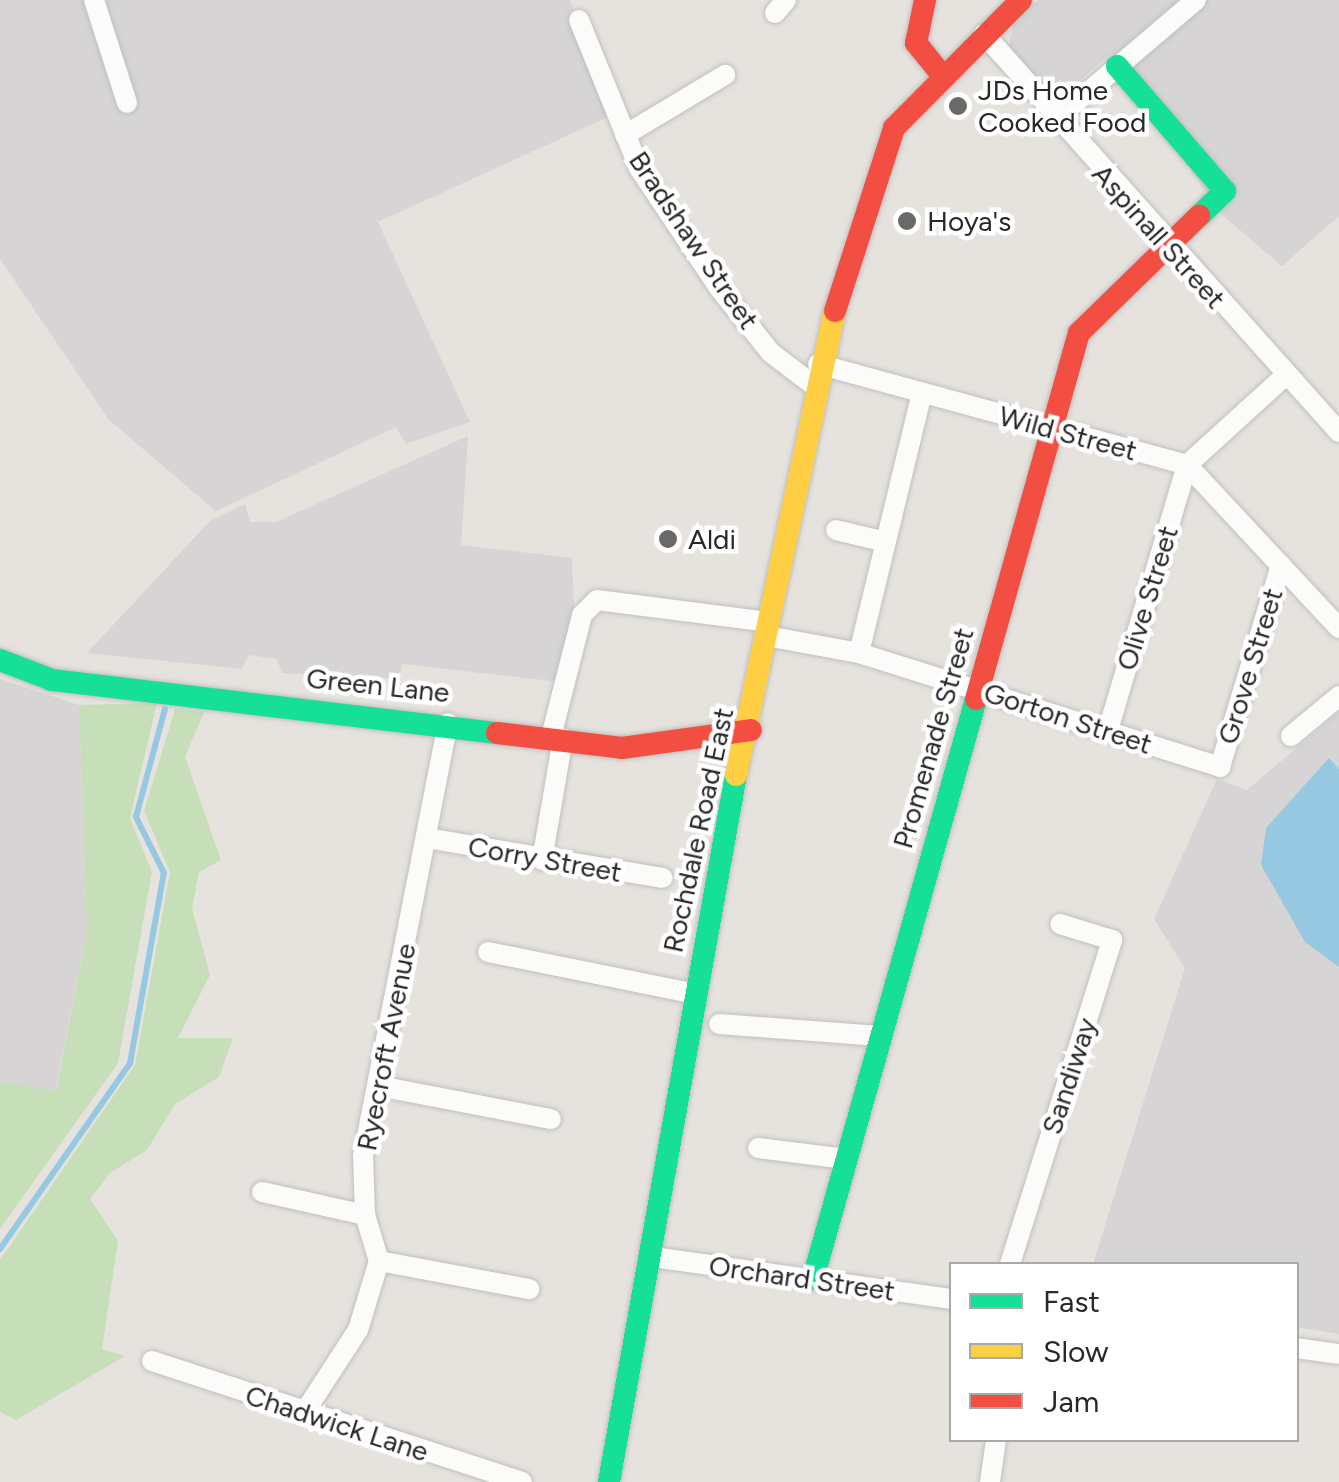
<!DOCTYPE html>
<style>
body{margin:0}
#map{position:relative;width:1339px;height:1482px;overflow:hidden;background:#e6e3de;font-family:Figtree,sans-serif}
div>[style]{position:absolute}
.industrial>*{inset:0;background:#d6d4d5}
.green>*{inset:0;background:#c6dfb9}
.water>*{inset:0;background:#97c8e2}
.stream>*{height:6px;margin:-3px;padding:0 3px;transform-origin:3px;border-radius:3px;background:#97c8e2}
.roads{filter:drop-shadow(0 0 2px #c0bfbf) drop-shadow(0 0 2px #c0bfbf)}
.street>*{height:20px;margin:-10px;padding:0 10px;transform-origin:10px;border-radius:10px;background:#fbfbfa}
.fast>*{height:22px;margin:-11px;padding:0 11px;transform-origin:11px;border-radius:11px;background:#16e098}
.slow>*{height:22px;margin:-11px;padding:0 11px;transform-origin:11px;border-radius:11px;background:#ffcf43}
.jam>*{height:22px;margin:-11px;padding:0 11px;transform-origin:11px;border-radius:11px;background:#f24e42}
.dots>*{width:28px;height:28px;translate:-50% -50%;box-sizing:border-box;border:5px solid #fff;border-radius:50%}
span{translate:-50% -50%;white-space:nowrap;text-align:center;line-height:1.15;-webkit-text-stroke:9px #fff;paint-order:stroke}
.poi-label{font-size:28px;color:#282828}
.left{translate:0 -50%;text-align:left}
.street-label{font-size:28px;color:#282828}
.legend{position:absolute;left:949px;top:1262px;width:350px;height:180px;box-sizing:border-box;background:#fff;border:2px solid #a9a9a9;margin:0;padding:12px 18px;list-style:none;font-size:30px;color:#282828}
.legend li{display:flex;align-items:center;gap:20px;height:50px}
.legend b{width:50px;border:2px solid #a9a9a9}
</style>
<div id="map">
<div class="industrial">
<div style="clip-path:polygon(0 0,570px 0,608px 117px,378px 222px,470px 422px,406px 444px,396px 427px,216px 511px,109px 420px,0 259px)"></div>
<div style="clip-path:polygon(1038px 0,1339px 0,1339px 216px,1282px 266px,1221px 214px,1111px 53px,1058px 100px,1008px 51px,1014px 20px)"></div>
<div style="clip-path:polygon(468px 436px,461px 545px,572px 558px,574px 607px,560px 682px,402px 664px,400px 679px,282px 673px,277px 659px,249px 655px,242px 669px,87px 653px,210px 521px,245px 504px,250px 522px,276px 522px)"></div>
<div style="clip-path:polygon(0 679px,79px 705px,87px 932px,55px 1092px,0 1082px)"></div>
<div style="clip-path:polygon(1339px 712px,1339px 1334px,1297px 1327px,1296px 1264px,1093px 1264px,1185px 968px,1154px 919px,1217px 779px,1247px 790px)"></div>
</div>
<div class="green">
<div style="clip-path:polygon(157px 703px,130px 818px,152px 872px,118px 1063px,0 1229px,0 1082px,56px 1091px,87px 932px,79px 705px)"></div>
<div style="clip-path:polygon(175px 709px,204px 712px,185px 757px,221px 860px,199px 872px,192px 908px,210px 975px,178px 1038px,233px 1038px,219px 1077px,175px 1104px,147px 1150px,110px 1173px,90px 1199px,118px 1241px,102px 1349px,125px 1356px,16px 1420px,0 1412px,0 1260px,135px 1065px,170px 872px,144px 811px)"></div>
</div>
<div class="water">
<div style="clip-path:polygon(1329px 758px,1339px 769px,1339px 967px,1305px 942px,1261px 865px,1266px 828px)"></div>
</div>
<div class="stream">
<div style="left:0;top:1249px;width:227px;rotate:-55deg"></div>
<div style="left:130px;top:1063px;width:193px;rotate:-79.9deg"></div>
<div style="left:164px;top:873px;width:63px;rotate:-116.6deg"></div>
<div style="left:136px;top:817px;width:112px;rotate:-75deg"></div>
</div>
<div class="roads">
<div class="street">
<div style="left:94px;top:0;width:108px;rotate:72.2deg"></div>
<div style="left:775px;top:13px;width:17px;rotate:-50deg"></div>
<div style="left:579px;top:20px;width:160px;rotate:67.9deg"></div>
<div style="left:639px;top:168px;width:144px;rotate:56.3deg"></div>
<div style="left:719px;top:288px;width:83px;rotate:51.3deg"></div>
<div style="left:771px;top:353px;width:51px;rotate:37.1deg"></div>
<div style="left:984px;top:34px;width:533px;rotate:48.27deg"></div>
<div style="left:1055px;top:120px;width:185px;rotate:-40.4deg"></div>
<div style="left:625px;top:135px;width:117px;rotate:-31deg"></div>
<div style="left:818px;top:364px;width:383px;rotate:15.3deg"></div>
<div style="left:1187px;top:465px;width:223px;rotate:47deg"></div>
<div style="left:836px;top:530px;width:51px;rotate:13.5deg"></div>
<div style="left:766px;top:636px;width:95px;rotate:10.4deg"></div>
<div style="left:859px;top:653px;width:379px;rotate:17.5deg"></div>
<div style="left:1220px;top:767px;width:211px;rotate:-73.2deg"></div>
<div style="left:859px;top:653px;width:268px;rotate:-76.4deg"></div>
<div style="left:1108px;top:730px;width:277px;rotate:-73.4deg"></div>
<div style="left:1187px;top:465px;width:134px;rotate:-42.3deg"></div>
<div style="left:1291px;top:736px;width:62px;rotate:-39.8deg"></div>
<div style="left:551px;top:737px;width:126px;rotate:-75.7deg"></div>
<div style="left:582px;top:615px;width:21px;rotate:-45deg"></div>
<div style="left:597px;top:600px;width:172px;rotate:7.3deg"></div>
<div style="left:427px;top:838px;width:239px;rotate:9.6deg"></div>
<div style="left:542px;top:860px;width:123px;rotate:-80.2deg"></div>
<div style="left:488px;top:952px;width:208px;rotate:11.4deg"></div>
<div style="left:719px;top:1024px;width:161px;rotate:4.3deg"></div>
<div style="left:379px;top:1086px;width:175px;rotate:10.9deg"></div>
<div style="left:758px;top:1148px;width:89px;rotate:7.1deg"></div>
<div style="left:262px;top:1192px;width:106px;rotate:12.6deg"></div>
<div style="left:653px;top:1257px;width:302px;rotate:8deg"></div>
<div style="left:379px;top:1261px;width:153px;rotate:10.6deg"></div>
<div style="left:1010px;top:1264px;width:340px;rotate:-72.5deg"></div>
<div style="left:1112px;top:940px;width:54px;rotate:-162.9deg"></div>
<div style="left:1296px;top:1348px;width:43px;rotate:7.9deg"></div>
<div style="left:152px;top:1361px;width:389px;rotate:18.1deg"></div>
<div style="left:304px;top:1413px;width:99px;rotate:-57deg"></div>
<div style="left:358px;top:1330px;width:72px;rotate:-73.1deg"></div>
<div style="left:379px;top:1261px;width:48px;rotate:-106.9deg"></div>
<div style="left:365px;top:1215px;width:59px;rotate:-91.9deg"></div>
<div style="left:363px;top:1156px;width:441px;rotate:-78.9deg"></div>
<div style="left:990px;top:1482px;width:42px;rotate:-81.9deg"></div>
</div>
<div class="fast">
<div style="left:1117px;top:66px;width:165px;rotate:49.2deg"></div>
<div style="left:1225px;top:191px;width:36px;rotate:136deg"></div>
<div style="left:0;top:660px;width:56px;rotate:21deg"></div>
<div style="left:52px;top:680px;width:448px;rotate:6.8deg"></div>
<div style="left:813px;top:1279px;width:602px;rotate:-74.3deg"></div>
<div style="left:609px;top:1482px;width:718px;rotate:-79.82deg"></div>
</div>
<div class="slow">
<div style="left:736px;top:775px;width:474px;rotate:-78deg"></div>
</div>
<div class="jam">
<div style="left:925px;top:0;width:44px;rotate:101.8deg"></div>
<div style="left:916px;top:43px;width:40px;rotate:51deg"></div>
<div style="left:835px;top:311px;width:192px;rotate:-72.1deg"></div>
<div style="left:894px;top:128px;width:180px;rotate:-45.2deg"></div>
<div style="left:976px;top:699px;width:380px;rotate:-74.3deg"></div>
<div style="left:1079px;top:333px;width:168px;rotate:-44.3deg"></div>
<div style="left:497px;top:733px;width:126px;rotate:6.8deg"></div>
<div style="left:622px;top:748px;width:130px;rotate:-7.9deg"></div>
</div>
</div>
<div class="dots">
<div style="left:958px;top:106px;background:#6a6968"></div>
<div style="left:907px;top:221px;background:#6a6968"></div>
<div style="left:668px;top:539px;background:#6a6968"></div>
</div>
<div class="poi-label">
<span class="left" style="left:978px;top:106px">JDs Home<br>Cooked Food</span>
<span class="left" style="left:927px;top:221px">Hoya's</span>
<span class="left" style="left:688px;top:539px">Aldi</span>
</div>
<div class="street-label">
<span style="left:1159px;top:236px;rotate:48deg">Aspinall Street</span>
<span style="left:694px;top:240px;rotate:56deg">Bradshaw Street</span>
<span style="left:1068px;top:433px;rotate:15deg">Wild Street</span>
<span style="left:1147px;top:598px;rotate:-73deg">Olive Street</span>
<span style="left:1250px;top:666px;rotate:-73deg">Grove Street</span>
<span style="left:378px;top:685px;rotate:6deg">Green Lane</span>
<span style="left:1068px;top:718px;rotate:18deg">Gorton Street</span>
<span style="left:933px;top:738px;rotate:-74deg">Promenade Street</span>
<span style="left:698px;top:830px;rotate:-78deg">Rochdale Road East</span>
<span style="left:545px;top:859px;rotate:10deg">Corry Street</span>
<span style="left:386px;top:1047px;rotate:-79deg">Ryecroft Avenue</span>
<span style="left:1069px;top:1076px;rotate:-72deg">Sandiway</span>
<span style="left:802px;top:1278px;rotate:8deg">Orchard Street</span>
<span style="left:337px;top:1423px;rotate:18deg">Chadwick Lane</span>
</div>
<ul class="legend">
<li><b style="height:12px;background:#16e098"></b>Fast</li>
<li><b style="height:12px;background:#ffcf43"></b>Slow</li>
<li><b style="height:12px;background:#f24e42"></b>Jam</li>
</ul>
</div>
